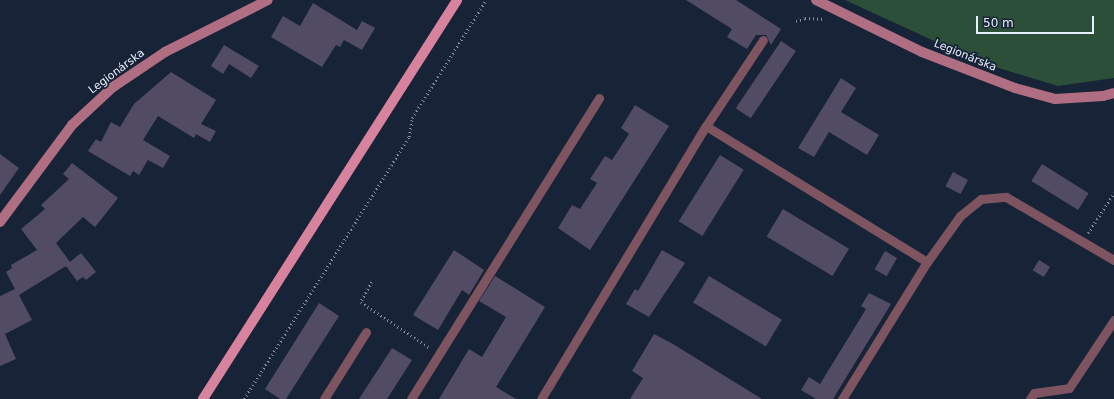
<!DOCTYPE html>
<meta charset="utf-8">
<style>
body{margin:0}
#map{position:relative;width:1114px;height:399px;overflow:hidden;background:#172336;font-family:"DejaVu Sans",sans-serif}
div>[style]{position:absolute}
.green>*{inset:0;background:#2b4f39}
.building>*{inset:0;background:#524b64;transform-origin:0 0}
.path>*{height:2.5px;margin-top:-1.25px;transform-origin:0;background:repeating-linear-gradient(90deg,#848e9e 0 1px,transparent 0 4px)}
.lane>*{height:9px;margin:-4.5px;padding:0 4.5px;transform-origin:4.5px;border-radius:4.5px;background:#7d5460}
.secondary>*{height:10px;margin:-5px;padding:0 5px;transform-origin:5px;border-radius:5px;background:#b06e82}
.primary>*{height:10px;margin:-5px;padding:0 5px;transform-origin:5px;border-radius:5px;background:#d7839d}
span{translate:-50% -50%;white-space:nowrap;text-align:center;line-height:1.15;-webkit-text-stroke:3.5px #172336;paint-order:stroke}
.street-label{font-size:11px;color:#e8f0fe}
.scale{position:absolute;left:976px;top:16px;width:118px;height:18px;box-sizing:border-box;border:2px solid #e8f0fe;border-top:0;padding-left:5px;font-size:12px;line-height:14px;white-space:nowrap;color:#e8f0fe;-webkit-text-stroke:3px #172336;paint-order:stroke}
</style>
<div id="map">
<div class="green">
<div style="clip-path:polygon(845px 0,1114px 0,1114px 78px,1058px 86px,982px 63px)"></div>
</div>
<div class="building">
<div style="clip-path:polygon(686px 0,736px 0,781px 29px,771px 45px,766px 35px,756px 35px,747px 49px,727px 37px,732px 29px)"></div>
<div style="clip-path:polygon(313px 3px,357px 30px,362px 21px,375px 28px,362px 50px,344px 40px,340px 47px,336px 45px,322px 67px,271px 37px,283px 16px,300px 26px)"></div>
<div style="left:781px;top:41px;width:18px;height:81px;rotate:34deg"></div>
<div style="clip-path:polygon(224px 45px,259px 66px,251px 78px,229px 64px,223px 74px,211px 66px)"></div>
<div style="clip-path:polygon(171px 72px,216px 100px,201px 124px,216px 131px,210px 142px,196px 134px,194px 138px,158px 116px,143px 140px,170px 156px,163px 168px,148px 160px,139px 175px,133px 171px,130px 176px,88px 151px,96px 139px,101px 142px,111px 122px,120px 127px,134px 104px)"></div>
<div style="clip-path:polygon(841px 78px,856px 88px,841px 112px,879px 135px,867px 155px,829px 132px,814px 157px,798px 148px)"></div>
<div style="clip-path:polygon(635px 105px,669px 126px,590px 250px,558px 228px,572px 205px,580px 209px,597px 183px,590px 179px,605px 156px,612px 160px,629px 134px,621px 128px)"></div>
<div style="clip-path:polygon(0 154px,19px 168px,0 195px)"></div>
<div style="left:720px;top:155px;width:28px;height:78px;rotate:32deg"></div>
<div style="clip-path:polygon(72px 163px,118px 198px,95px 227px,83px 217px,56px 243px,70px 262px,81px 253px,96px 272px,86px 280px,83px 277px,77px 281px,66px 266px,19px 295px,32px 320px,5px 334px,16px 359px,0 366px,0 296px,15px 289px,6px 272px,12px 268px,11px 265px,37px 250px,21px 229px,45px 209px,41px 205px,69px 179px,63px 174px)"></div>
<div style="left:1042px;top:164px;width:55px;height:20px;rotate:32deg"></div>
<div style="left:953px;top:172px;width:17px;height:16px;rotate:28deg"></div>
<div style="left:783px;top:209px;width:77px;height:32px;rotate:31deg"></div>
<div style="clip-path:polygon(454px 250px,484px 270px,469px 295px,462px 290px,438px 330px,413px 315px)"></div>
<div style="clip-path:polygon(662px 250px,685px 263px,649px 317px,626px 304px,635px 289px,638px 291px)"></div>
<div style="left:885px;top:251px;width:14px;height:21px;rotate:30deg"></div>
<div style="left:1039px;top:260px;width:13px;height:12px;rotate:32deg"></div>
<div style="clip-path:polygon(495px 276px,545px 307px,496px 387px,516px 399px,439px 399px,469px 349px,482px 357px,506px 317px,479px 301px)"></div>
<div style="left:709px;top:276px;width:85px;height:31px;rotate:31deg"></div>
<div style="clip-path:polygon(869px 293px,891px 304px,833px 399px,816px 399px,801px 390px,809px 377px,820px 384px,866px 309px,861px 306px)"></div>
<div style="clip-path:polygon(319px 303px,339px 316px,286px 399px,280px 399px,265px 389px)"></div>
<div style="clip-path:polygon(654px 334px,673px 344px,762px 399px,630px 399px,643px 378px,632px 371px)"></div>
<div style="clip-path:polygon(392px 348px,412px 360px,387px 399px,359px 399px)"></div>
</div>
<div class="path">
<div style="left:796px;top:21px;width:9px;rotate:-18deg"></div>
<div style="left:805px;top:18px;width:20px;rotate:3deg"></div>
<div style="left:1088px;top:233px;width:48px;rotate:-57deg"></div>
<div style="left:372px;top:282px;width:23px;rotate:119deg"></div>
<div style="left:361px;top:302px;width:83px;rotate:33.7deg"></div>
<div style="left:244px;top:399px;width:310px;rotate:-57.8deg"></div>
<div style="left:409px;top:137px;width:19px;rotate:-81deg"></div>
<div style="left:412px;top:118px;width:139px;rotate:-57.9deg"></div>
</div>
<div class="lane">
<div style="left:706px;top:126px;width:259px;rotate:31.6deg"></div>
<div style="left:324px;top:399px;width:79px;rotate:-57.9deg"></div>
<div style="left:411px;top:399px;width:355px;rotate:-58deg"></div>
<div style="left:541px;top:399px;width:319px;rotate:-58.9deg"></div>
<div style="left:706px;top:126px;width:103px;rotate:-56.5deg"></div>
<div style="left:842px;top:399px;width:161px;rotate:-58.2deg"></div>
<div style="left:927px;top:262px;width:57px;rotate:-54.3deg"></div>
<div style="left:960px;top:216px;width:27px;rotate:-39deg"></div>
<div style="left:981px;top:199px;width:25px;rotate:-5deg"></div>
<div style="left:1006px;top:197px;width:125px;rotate:30.3deg"></div>
<div style="left:1030px;top:399px;width:7px;rotate:-56deg"></div>
<div style="left:1034px;top:393px;width:35px;rotate:-8deg"></div>
<div style="left:1069px;top:388px;width:82px;rotate:-56.5deg"></div>
</div>
<div class="secondary">
<div style="left:816px;top:0;width:118px;rotate:26.1deg"></div>
<div style="left:922px;top:52px;width:100px;rotate:21.2deg"></div>
<div style="left:1015px;top:88px;width:41px;rotate:15.4deg"></div>
<div style="left:1055px;top:99px;width:48px;rotate:-3.6deg"></div>
<div style="left:1103px;top:96px;width:11px;rotate:-15deg"></div>
<div style="left:0;top:222px;width:121px;rotate:-53.4deg"></div>
<div style="left:72px;top:125px;width:56px;rotate:-42.8deg"></div>
<div style="left:113px;top:87px;width:63px;rotate:-33.9deg"></div>
<div style="left:165px;top:52px;width:115px;rotate:-26.8deg"></div>
</div>
<div class="primary">
<div style="left:203px;top:399px;width:473px;rotate:-57.5deg"></div>
</div>
<div class="street-label">
<span style="left:965px;top:56px;rotate:22deg">Legionárska</span>
<span style="left:117px;top:72px;rotate:-37deg">Legionárska</span>
</div>
<div class="scale">50 m</div>
</div>
